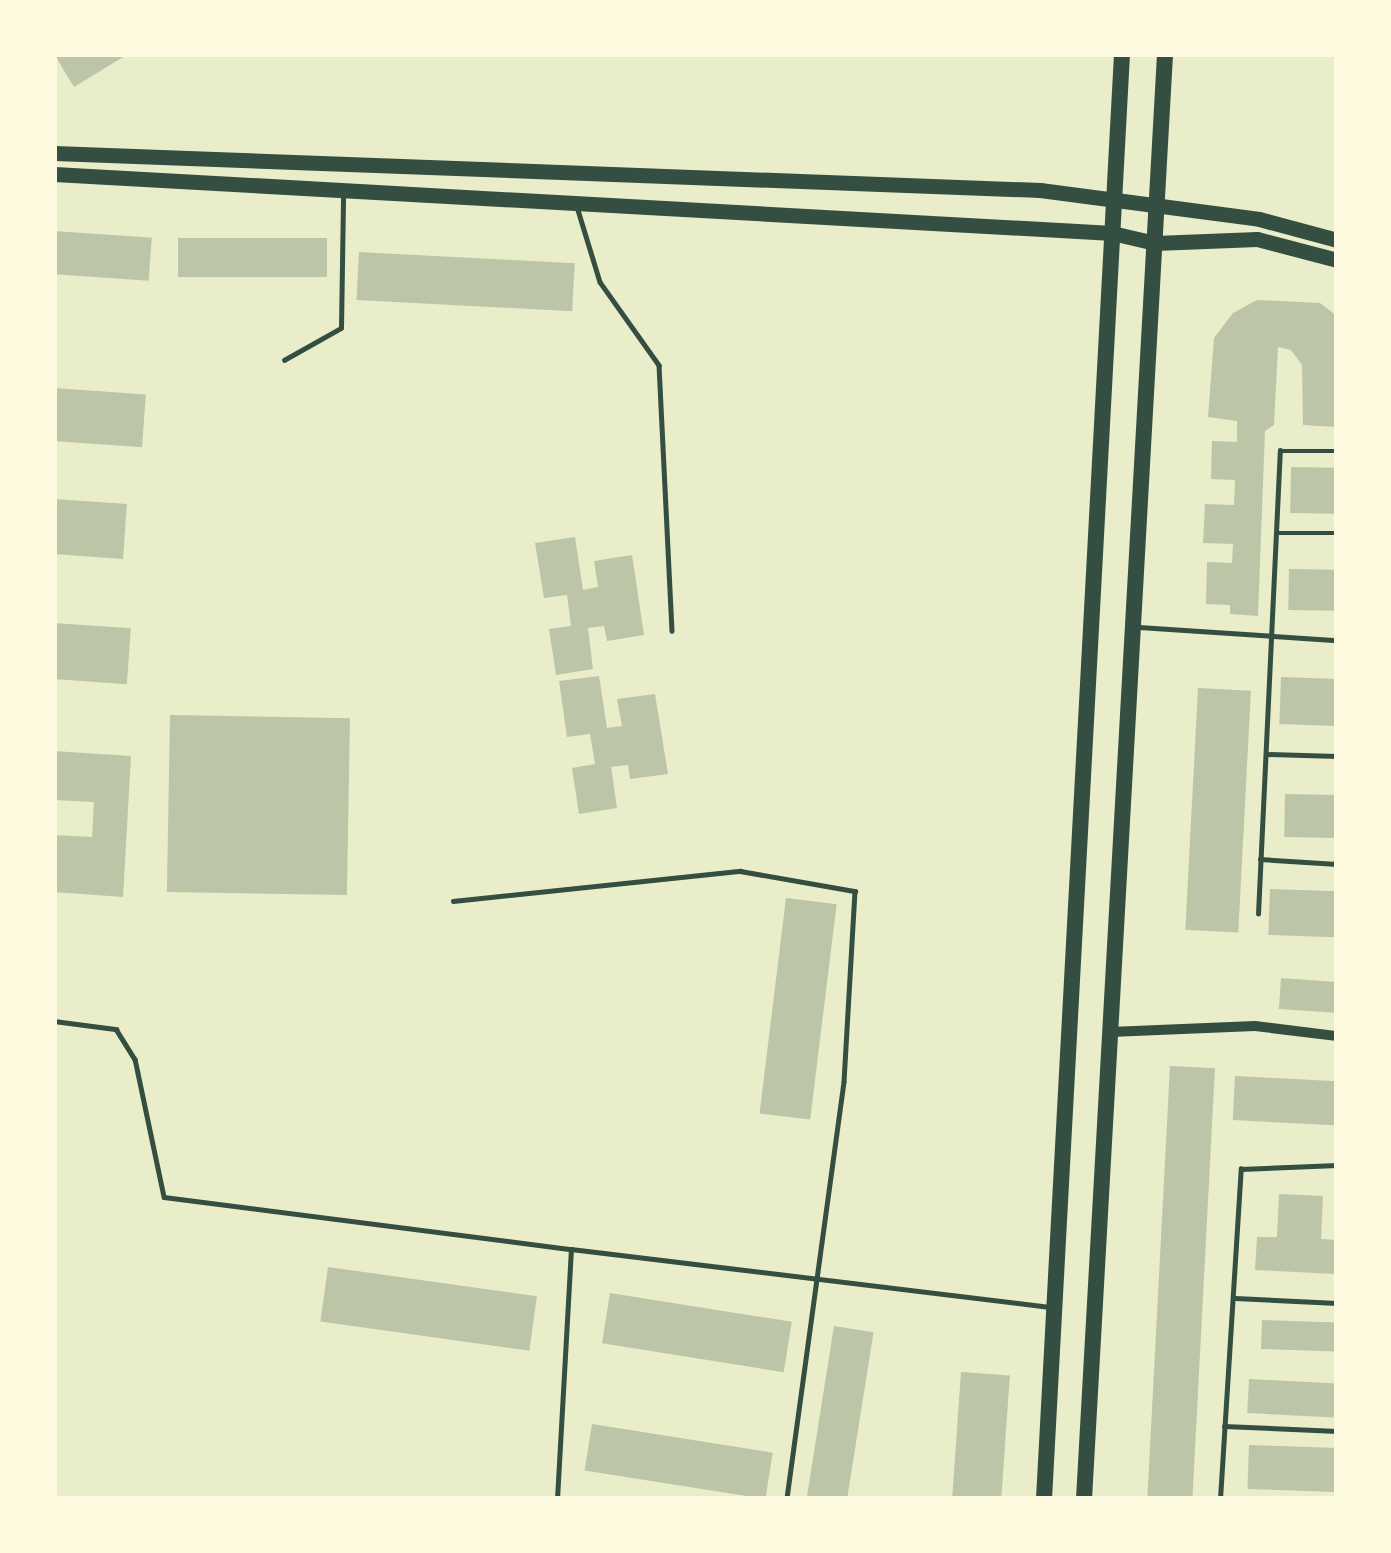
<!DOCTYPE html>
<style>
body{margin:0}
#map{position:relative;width:1391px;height:1553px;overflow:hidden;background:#e9edc9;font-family:Bitter,serif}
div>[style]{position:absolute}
.building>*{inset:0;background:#bcc5a7;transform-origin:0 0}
.service>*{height:4.5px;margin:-2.25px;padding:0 2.25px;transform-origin:2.25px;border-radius:2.25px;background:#344e41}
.minor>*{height:10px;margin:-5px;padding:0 5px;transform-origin:5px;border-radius:5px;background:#344e41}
.secondary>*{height:15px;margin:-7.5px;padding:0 7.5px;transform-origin:7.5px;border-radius:7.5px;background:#344e41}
.primary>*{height:16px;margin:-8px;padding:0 8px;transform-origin:8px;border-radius:8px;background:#344e41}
span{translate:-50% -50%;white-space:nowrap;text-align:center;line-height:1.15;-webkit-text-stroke:10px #fefae0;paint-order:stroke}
.frame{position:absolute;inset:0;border:57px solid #fefae0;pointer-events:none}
</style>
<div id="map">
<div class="building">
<div style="clip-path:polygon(54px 54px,128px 54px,74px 87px)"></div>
<div style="left:54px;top:231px;width:98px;height:43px;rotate:4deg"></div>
<div style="left:178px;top:238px;width:149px;height:39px"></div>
<div style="left:359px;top:252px;width:216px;height:48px;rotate:3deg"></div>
<div style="clip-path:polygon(1257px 300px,1320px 303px,1337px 316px,1337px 427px,1303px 425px,1302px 365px,1291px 350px,1278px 347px,1274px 425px,1265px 431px,1258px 616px,1230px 614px,1230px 605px,1206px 604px,1207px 562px,1232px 563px,1233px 544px,1203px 543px,1205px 504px,1234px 505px,1235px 480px,1211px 479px,1212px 441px,1237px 442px,1237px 421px,1208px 417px,1214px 338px,1233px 313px)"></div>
<div style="left:54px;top:388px;width:92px;height:53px;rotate:4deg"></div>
<div style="left:1291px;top:467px;width:46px;height:46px;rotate:1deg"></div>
<div style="left:54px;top:499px;width:73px;height:55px;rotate:4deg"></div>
<div style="clip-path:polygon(575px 537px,583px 590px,598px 587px,594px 561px,632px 555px,644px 635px,607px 641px,604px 626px,588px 628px,593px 669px,556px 675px,549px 629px,571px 626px,567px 595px,544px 598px,535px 543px)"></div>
<div style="left:1289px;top:569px;width:48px;height:41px;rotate:1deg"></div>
<div style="left:54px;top:623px;width:77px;height:56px;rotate:4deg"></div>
<div style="clip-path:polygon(599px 676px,607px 728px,622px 726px,617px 699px,655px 694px,668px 774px,630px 779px,628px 765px,611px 767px,617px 808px,579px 814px,572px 768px,595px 764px,590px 734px,567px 737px,559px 681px)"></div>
<div style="left:1281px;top:677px;width:56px;height:47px;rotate:2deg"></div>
<div style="left:1198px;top:688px;width:53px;height:242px;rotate:3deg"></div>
<div style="left:170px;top:715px;width:180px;height:177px;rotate:1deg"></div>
<div style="clip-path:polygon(54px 751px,131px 756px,123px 897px,54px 892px,54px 835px,92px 837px,94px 802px,54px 800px)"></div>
<div style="left:1285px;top:794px;width:52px;height:43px;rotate:1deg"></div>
<div style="left:1270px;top:889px;width:67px;height:46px;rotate:2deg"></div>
<div style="left:786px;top:898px;width:51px;height:217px;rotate:7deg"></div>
<div style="left:1281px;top:978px;width:56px;height:31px;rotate:4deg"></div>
<div style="left:1170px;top:1066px;width:45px;height:433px;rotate:3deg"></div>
<div style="left:1235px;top:1076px;width:102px;height:44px;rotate:3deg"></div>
<div style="clip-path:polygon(1279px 1194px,1323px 1196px,1321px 1239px,1337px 1240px,1337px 1274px,1255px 1270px,1257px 1237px,1277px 1237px)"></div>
<div style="left:328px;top:1267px;width:211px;height:55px;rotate:8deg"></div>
<div style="left:610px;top:1293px;width:184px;height:51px;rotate:9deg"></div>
<div style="left:1262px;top:1320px;width:75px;height:29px;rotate:2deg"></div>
<div style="left:834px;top:1326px;width:40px;height:175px;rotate:9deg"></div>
<div style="left:961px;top:1372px;width:49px;height:127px;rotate:4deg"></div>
<div style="left:1249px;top:1379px;width:88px;height:34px;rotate:3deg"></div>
<div style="left:592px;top:1424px;width:183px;height:47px;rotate:9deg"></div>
<div style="left:1249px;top:1445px;width:88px;height:44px;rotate:2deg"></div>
</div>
<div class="service">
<div style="left:578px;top:210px;width:75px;rotate:73deg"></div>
<div style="left:600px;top:282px;width:102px;rotate:54.6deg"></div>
<div style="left:659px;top:365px;width:266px;rotate:87.2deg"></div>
<div style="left:284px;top:360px;width:65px;rotate:-29.3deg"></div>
<div style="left:341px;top:328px;width:131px;rotate:-89.1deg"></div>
<div style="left:1279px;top:533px;width:58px"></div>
<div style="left:1139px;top:627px;width:198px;rotate:3.8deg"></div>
<div style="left:1266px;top:754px;width:71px;rotate:1.6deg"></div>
<div style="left:1260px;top:859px;width:77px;rotate:3.7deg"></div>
<div style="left:453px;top:901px;width:289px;rotate:-6deg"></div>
<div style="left:740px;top:871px;width:117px;rotate:9.9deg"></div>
<div style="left:855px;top:891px;width:191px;rotate:93.3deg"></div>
<div style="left:844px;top:1082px;width:421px;rotate:97.8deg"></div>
<div style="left:1258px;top:914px;width:464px;rotate:-87.3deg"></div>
<div style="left:1280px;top:451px;width:57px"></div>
<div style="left:54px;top:1021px;width:63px;rotate:7.4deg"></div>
<div style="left:116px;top:1029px;width:36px;rotate:58deg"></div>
<div style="left:135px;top:1059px;width:141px;rotate:78.1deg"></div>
<div style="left:164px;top:1197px;width:410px;rotate:7.3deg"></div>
<div style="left:1235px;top:1298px;width:102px;rotate:2.8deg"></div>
<div style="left:1224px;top:1426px;width:113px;rotate:2.5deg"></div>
<div style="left:557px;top:1499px;width:250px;rotate:-86.8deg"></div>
<div style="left:571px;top:1249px;width:482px;rotate:6.9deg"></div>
<div style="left:1220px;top:1499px;width:331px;rotate:-86.4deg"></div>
<div style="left:1241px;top:1169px;width:96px;rotate:-2.4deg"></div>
</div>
<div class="minor">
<div style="left:1110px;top:1032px;width:145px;rotate:-2.4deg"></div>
<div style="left:1255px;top:1026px;width:83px;rotate:7deg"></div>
</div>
<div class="secondary">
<div style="left:54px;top:153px;width:987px;rotate:2.15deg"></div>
<div style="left:1040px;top:190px;width:221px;rotate:7.5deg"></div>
<div style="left:1259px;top:219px;width:81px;rotate:15.1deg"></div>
<div style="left:54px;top:174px;width:1060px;rotate:3.19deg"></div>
<div style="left:1112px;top:233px;width:44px;rotate:13.1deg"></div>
<div style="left:1155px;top:243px;width:102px;rotate:-2.2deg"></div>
<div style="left:1257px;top:239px;width:83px;rotate:14.7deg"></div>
</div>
<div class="primary">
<div style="left:1044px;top:1499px;width:1447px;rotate:-86.91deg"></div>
<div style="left:1084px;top:1499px;width:1447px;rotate:-86.79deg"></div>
</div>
<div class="frame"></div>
</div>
